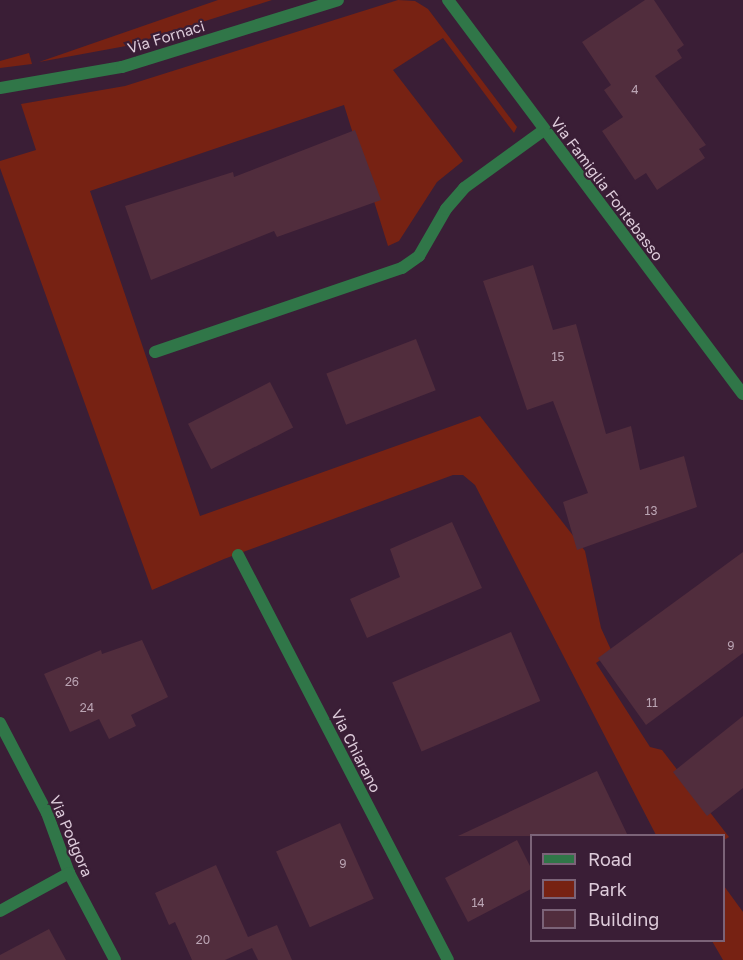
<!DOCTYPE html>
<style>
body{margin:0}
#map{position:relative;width:743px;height:960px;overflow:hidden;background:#3a1e36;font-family:"Golos Text",sans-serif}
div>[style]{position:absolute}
.green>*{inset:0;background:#772213}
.building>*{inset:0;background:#512d3d;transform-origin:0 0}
.lane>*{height:12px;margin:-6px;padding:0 6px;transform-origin:6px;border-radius:6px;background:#307648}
.street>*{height:12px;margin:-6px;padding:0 6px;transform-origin:6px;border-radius:6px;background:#307648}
span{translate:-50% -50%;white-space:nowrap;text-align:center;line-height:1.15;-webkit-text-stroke:4.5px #3a1e36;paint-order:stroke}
.number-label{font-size:12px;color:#baa4b3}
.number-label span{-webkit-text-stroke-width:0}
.street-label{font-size:15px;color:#ddcbda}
.legend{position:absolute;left:530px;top:834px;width:195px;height:108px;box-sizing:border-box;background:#3a1e36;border:2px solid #7b6378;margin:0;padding:8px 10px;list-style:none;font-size:18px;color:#ddcbda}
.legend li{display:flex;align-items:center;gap:12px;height:30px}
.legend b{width:30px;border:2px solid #7b6378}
</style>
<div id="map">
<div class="green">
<div style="clip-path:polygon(218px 0,272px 0,126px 46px,39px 62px)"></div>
<div style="clip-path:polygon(398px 0,415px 1px,428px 9px,517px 127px,514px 133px,443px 38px,393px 70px,463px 161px,437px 182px,399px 241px,388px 246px,344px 105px,90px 191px,200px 516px,480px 416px,585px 551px,601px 628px,612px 652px,596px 663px,650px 747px,662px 750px,729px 837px,724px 840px,724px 836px,656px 835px,475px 485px,463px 475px,453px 475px,224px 559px,152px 590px,0 168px,0 161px,36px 150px,21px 104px,125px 86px)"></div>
<div style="clip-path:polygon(29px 53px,32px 64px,0 68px,0 61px)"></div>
<div style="clip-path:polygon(724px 886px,743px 912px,743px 960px,723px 960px,712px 941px,724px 940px)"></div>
</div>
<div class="building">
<div style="clip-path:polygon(645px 0,654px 0,684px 45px,677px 50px,682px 58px,655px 76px,706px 145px,699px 149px,705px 158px,657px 190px,646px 173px,635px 180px,602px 131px,623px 117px,604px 90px,611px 85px,582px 42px)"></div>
<div style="clip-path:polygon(355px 130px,381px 200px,277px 237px,274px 231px,151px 280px,125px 206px,233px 172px,234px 177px)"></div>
<div style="clip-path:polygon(533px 265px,553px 330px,576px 324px,606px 434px,631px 426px,640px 470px,684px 456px,697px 507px,577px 550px,563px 502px,588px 493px,553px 401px,527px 410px,483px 281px)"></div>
<div style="left:416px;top:339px;width:55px;height:96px;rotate:69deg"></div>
<div style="left:270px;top:382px;width:51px;height:92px;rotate:63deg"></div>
<div style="clip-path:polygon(452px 522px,482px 588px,367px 638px,350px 599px,400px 577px,390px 549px)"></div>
<div style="clip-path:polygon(743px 552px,743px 653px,646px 725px,598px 658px)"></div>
<div style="left:511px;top:632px;width:75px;height:129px;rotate:67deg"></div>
<div style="clip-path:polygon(142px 640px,168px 697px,131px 715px,136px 726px,109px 739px,99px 719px,70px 732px,44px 674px,101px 650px,102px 654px)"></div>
<div style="clip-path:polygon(743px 716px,743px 788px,707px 816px,673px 772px)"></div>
<div style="clip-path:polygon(597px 771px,628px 836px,458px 836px)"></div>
<div style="left:340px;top:823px;width:83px;height:70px;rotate:66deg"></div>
<div style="clip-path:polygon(517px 840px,531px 868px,531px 889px,468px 922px,445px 878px)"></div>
<div style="clip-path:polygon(216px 865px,248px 937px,277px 925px,292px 960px,258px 960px,252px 948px,225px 960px,192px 960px,175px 922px,169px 925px,155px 893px)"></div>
<div style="clip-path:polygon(49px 929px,66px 960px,0 960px,0 955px)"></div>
</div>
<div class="lane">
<div style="left:155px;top:352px;width:261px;rotate:-18.8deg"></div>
<div style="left:402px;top:268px;width:21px;rotate:-35deg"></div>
<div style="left:419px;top:256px;width:54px;rotate:-60.1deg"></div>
<div style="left:446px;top:209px;width:28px;rotate:-49deg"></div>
<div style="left:464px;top:188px;width:99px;rotate:-35.9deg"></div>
</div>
<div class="street">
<div style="left:448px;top:0;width:492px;rotate:53.2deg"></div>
<div style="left:0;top:88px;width:124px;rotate:-9.8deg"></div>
<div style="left:122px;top:67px;width:226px;rotate:-17.2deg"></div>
<div style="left:238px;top:555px;width:456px;rotate:62.6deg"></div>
<div style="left:0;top:723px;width:102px;rotate:62.4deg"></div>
<div style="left:47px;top:813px;width:64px;rotate:69.9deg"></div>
<div style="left:69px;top:873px;width:98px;rotate:62.1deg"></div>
<div style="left:0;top:911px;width:79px;rotate:-28.8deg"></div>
</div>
<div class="number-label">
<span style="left:635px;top:90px">4</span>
<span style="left:558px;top:357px">15</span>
<span style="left:651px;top:511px">13</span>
<span style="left:731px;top:646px">9</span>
<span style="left:72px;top:682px">26</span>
<span style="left:652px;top:703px">11</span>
<span style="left:87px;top:708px">24</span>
<span style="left:343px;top:864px">9</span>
<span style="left:478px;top:903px">14</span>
<span style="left:203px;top:940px">20</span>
</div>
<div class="street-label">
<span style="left:166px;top:37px;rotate:-17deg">Via Fornaci</span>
<span style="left:607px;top:189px;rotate:53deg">Via Famiglia Fontebasso</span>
<span style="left:356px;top:751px;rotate:63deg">Via Chiarano</span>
<span style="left:71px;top:836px;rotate:67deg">Via Podgora</span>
</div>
<ul class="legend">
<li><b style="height:8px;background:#307648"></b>Road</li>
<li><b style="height:16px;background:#772213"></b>Park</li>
<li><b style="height:16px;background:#512d3d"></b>Building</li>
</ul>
</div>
